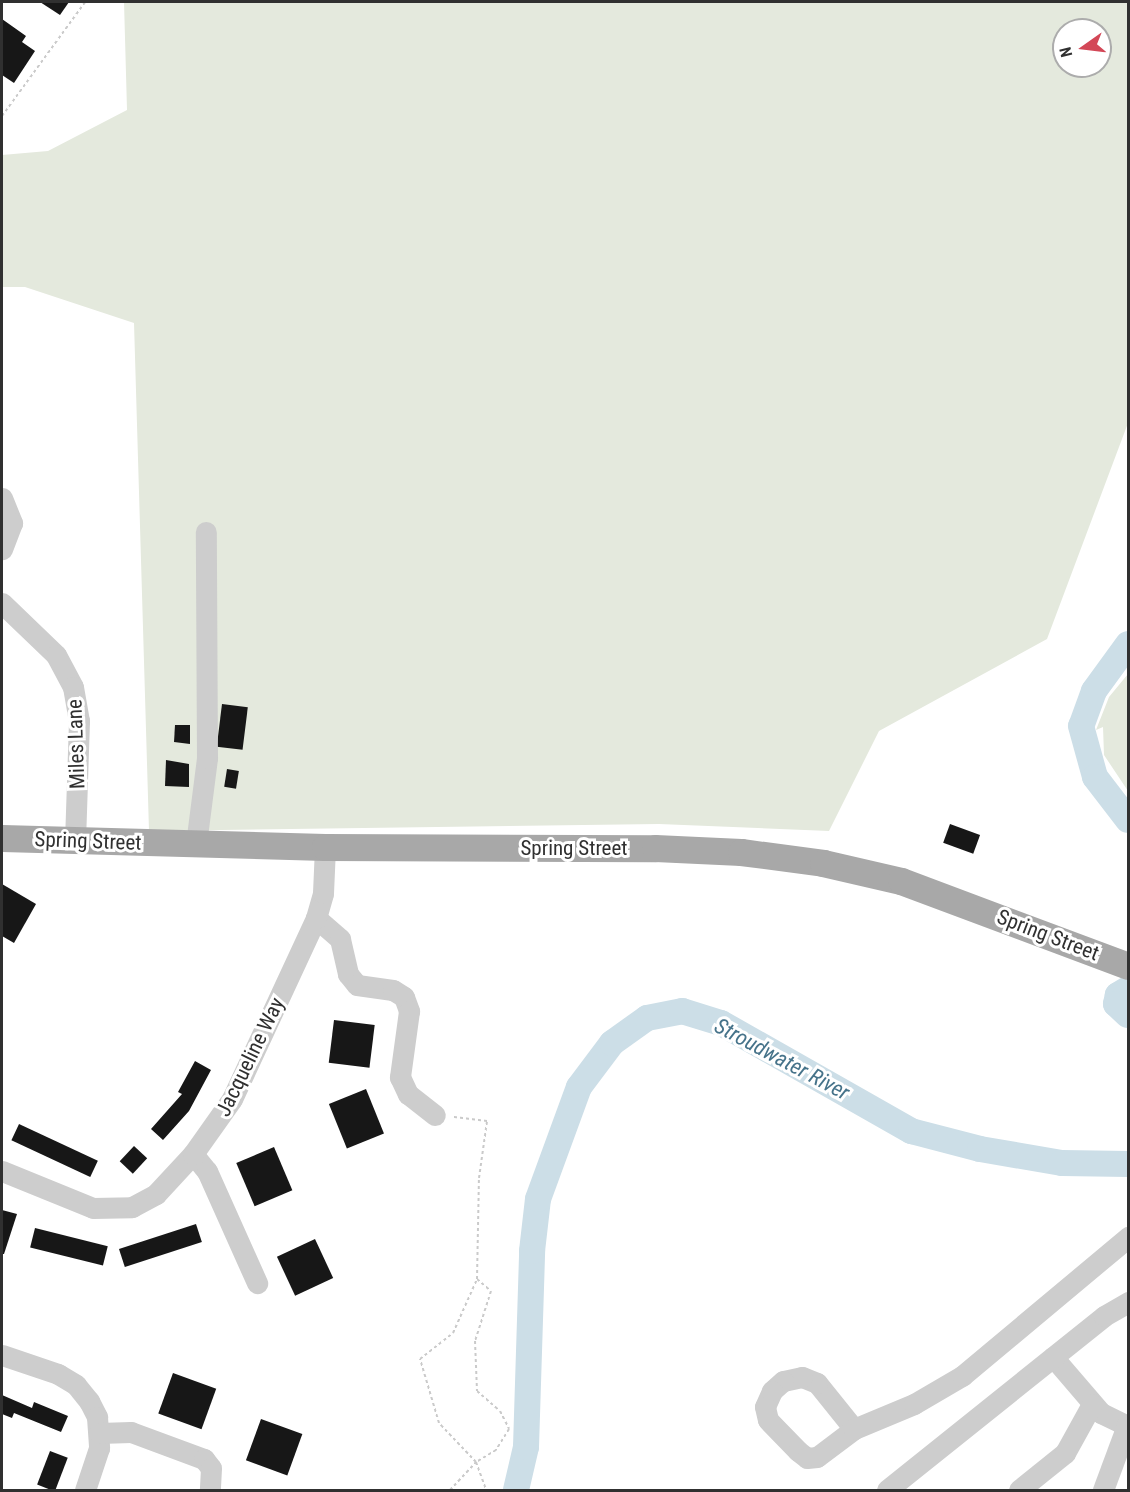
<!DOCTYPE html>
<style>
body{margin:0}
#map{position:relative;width:1130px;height:1492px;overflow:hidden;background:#fff;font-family:"Roboto Condensed",sans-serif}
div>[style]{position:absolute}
.green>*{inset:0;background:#e4e9dd}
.river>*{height:26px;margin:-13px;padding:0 13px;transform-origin:13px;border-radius:13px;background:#ccdee7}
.building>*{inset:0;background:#171717;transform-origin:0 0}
.path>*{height:2px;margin-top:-1px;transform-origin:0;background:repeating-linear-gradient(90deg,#cacaca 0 3px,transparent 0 6px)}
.minor>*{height:21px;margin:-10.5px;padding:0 10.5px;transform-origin:10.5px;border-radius:10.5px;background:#cdcdcd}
.major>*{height:27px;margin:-13.5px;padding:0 13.5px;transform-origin:13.5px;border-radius:13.5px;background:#a8a8a8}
span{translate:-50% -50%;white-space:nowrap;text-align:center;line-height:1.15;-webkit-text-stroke:6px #fff;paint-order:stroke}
.street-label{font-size:21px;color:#303030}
.water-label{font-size:22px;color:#46738a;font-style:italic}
.frame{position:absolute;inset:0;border:3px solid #303030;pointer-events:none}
.north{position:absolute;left:1052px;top:18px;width:60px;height:60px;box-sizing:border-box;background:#fff;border:2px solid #acacac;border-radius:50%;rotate:256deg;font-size:16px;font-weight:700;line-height:24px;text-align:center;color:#303030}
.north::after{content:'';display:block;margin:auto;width:21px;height:27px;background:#d34757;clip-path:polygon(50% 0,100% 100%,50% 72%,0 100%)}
</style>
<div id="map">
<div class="green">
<div style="clip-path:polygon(evenodd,124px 2px,1128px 2px,1128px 423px,1047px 639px,879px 731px,829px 831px,659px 824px,149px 831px,134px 323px,25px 287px,2px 287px,2px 155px,48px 151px,127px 110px,124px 2px,1064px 30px,1100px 30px,1100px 66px,1064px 66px,1064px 30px)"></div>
<div style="clip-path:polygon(1128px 674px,1128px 791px,1104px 755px,1103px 727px,1096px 730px,1109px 697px)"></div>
</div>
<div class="river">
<div style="left:1128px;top:644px;width:58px;rotate:125.9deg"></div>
<div style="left:1094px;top:691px;width:37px;rotate:110deg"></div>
<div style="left:1081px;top:726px;width:53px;rotate:74.6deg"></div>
<div style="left:1095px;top:777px;width:54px;rotate:52.5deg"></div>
<div style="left:1128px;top:989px;width:12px;rotate:149deg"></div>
<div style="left:1118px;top:995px;width:9px;rotate:103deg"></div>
<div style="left:1116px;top:1004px;width:16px;rotate:43deg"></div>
<div style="left:516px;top:1490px;width:44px;rotate:-76.9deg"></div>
<div style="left:526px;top:1447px;width:196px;rotate:-88.2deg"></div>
<div style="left:532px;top:1251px;width:52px;rotate:-83.4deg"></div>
<div style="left:538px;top:1199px;width:119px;rotate:-69.9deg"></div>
<div style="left:579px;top:1087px;width:55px;rotate:-53.1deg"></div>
<div style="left:612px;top:1043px;width:43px;rotate:-35.5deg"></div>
<div style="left:647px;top:1018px;width:36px;rotate:-11deg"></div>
<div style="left:682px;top:1011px;width:41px;rotate:17.1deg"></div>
<div style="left:721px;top:1023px;width:219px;rotate:29.6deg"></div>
<div style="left:911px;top:1131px;width:71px;rotate:14.6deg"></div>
<div style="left:980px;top:1149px;width:83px;rotate:9.7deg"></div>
<div style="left:1062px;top:1163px;width:66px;rotate:0.9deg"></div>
</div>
<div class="building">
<div style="clip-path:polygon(40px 2px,69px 2px,60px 15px)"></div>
<div style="clip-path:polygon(2px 19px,26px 36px,22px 42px,35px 51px,14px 83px,2px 75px)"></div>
<div style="left:222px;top:704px;width:26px;height:43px;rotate:7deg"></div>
<div style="clip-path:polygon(175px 725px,190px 725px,190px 744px,174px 742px)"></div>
<div style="clip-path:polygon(166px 760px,189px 764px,189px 787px,165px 786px)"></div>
<div style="left:227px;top:769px;width:12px;height:18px;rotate:9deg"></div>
<div style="left:950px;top:824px;width:32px;height:20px;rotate:20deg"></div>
<div style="clip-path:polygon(2px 884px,36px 904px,14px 943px,2px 936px)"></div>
<div style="left:334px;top:1020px;width:41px;height:43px;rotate:7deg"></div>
<div style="clip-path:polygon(195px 1061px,211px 1070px,189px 1111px,163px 1140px,151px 1129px,182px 1094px,178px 1092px)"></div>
<div style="left:366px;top:1089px;width:48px;height:40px;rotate:68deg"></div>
<div style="left:19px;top:1124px;width:87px;height:18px;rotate:25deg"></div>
<div style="left:134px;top:1146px;width:18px;height:21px;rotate:43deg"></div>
<div style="left:274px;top:1147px;width:47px;height:41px;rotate:67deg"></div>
<div style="clip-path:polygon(2px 1210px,17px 1214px,4px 1254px,2px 1254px)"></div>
<div style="left:196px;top:1224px;width:19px;height:81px;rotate:72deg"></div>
<div style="left:35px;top:1228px;width:75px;height:20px;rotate:14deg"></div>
<div style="left:315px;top:1239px;width:43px;height:42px;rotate:65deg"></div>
<div style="left:173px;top:1373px;width:46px;height:43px;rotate:20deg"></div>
<div style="clip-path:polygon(2px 1395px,32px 1408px,34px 1402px,68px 1416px,61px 1432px,14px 1413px,12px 1418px,2px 1414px)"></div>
<div style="left:261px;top:1419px;width:44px;height:44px;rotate:20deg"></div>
<div style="left:50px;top:1451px;width:19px;height:36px;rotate:21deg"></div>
</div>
<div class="path">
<div style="left:2px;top:116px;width:141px;rotate:-53.9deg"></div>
<div style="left:477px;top:1279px;width:18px;rotate:41deg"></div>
<div style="left:491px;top:1291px;width:52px;rotate:107.7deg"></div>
<div style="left:475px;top:1341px;width:50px;rotate:87.7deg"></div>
<div style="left:477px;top:1391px;width:30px;rotate:41deg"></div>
<div style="left:500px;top:1411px;width:20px;rotate:63deg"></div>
<div style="left:509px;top:1429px;width:25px;rotate:122deg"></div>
<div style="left:496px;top:1450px;width:23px;rotate:149deg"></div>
<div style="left:476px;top:1462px;width:30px;rotate:70deg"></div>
<div style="left:450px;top:1490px;width:38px;rotate:-47deg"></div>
<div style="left:476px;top:1462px;width:54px;rotate:-133.5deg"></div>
<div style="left:439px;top:1423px;width:67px;rotate:-106.5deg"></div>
<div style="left:420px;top:1359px;width:42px;rotate:-38.2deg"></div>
<div style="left:453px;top:1333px;width:59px;rotate:-66deg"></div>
<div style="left:477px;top:1279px;width:101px;rotate:-88.9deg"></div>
<div style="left:479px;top:1178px;width:58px;rotate:-82deg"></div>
<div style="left:487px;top:1121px;width:35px;rotate:-173deg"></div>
</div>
<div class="minor">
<div style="left:2px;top:498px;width:27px;rotate:68deg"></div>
<div style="left:12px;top:523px;width:28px;rotate:111deg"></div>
<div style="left:2px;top:603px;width:75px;rotate:43.9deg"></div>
<div style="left:56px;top:655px;width:36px;rotate:62deg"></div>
<div style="left:73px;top:687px;width:35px;rotate:80deg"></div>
<div style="left:79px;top:721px;width:120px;rotate:91.9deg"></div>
<div style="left:196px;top:844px;width:87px;rotate:-82.7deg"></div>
<div style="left:207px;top:758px;width:226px;rotate:-90.3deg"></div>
<div style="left:316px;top:918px;width:32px;rotate:41deg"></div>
<div style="left:340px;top:939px;width:36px;rotate:77deg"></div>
<div style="left:348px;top:974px;width:14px;rotate:51deg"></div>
<div style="left:357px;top:985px;width:36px;rotate:8deg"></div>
<div style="left:393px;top:990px;width:13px;rotate:32deg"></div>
<div style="left:404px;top:997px;width:15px;rotate:70deg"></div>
<div style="left:409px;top:1011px;width:67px;rotate:97.8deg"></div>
<div style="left:400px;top:1077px;width:19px;rotate:65deg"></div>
<div style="left:408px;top:1094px;width:34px;rotate:38deg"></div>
<div style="left:193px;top:1154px;width:22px;rotate:51deg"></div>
<div style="left:207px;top:1171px;width:123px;rotate:65.9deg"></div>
<div style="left:2px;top:1171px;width:98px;rotate:22.1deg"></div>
<div style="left:93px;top:1208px;width:39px;rotate:-1deg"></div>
<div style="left:132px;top:1207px;width:27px;rotate:-28deg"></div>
<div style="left:156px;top:1194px;width:54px;rotate:-47.2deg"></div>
<div style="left:193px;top:1154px;width:67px;rotate:-54.7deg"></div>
<div style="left:232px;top:1099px;width:200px;rotate:-65.1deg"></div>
<div style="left:316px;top:918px;width:26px;rotate:-74deg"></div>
<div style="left:323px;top:893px;width:46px;rotate:-87.5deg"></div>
<div style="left:2px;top:1355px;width:59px;rotate:18.7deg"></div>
<div style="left:58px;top:1374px;width:21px;rotate:31deg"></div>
<div style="left:76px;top:1385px;width:21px;rotate:51deg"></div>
<div style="left:89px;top:1401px;width:18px;rotate:63deg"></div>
<div style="left:97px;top:1417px;width:31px;rotate:86deg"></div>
<div style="left:99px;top:1448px;width:44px;rotate:108.4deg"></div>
<div style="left:1053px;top:1357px;width:74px;rotate:49.4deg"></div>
<div style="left:1101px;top:1413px;width:30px;rotate:26deg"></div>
<div style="left:854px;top:1429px;width:59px;rotate:-128.8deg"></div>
<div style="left:817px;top:1383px;width:16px;rotate:-158deg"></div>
<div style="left:802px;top:1377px;width:19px;rotate:168deg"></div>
<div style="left:783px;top:1381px;width:15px;rotate:138deg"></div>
<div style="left:772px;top:1391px;width:17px;rotate:114deg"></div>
<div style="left:765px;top:1407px;width:13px;rotate:77deg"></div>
<div style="left:768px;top:1420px;width:43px;rotate:45.9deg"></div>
<div style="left:798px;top:1451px;width:11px;rotate:38deg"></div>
<div style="left:807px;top:1458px;width:10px;rotate:-6deg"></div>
<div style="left:817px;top:1457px;width:46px;rotate:-37.1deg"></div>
<div style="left:854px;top:1429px;width:65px;rotate:-22.6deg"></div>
<div style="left:914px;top:1404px;width:56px;rotate:-30.3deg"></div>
<div style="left:962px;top:1376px;width:217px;rotate:-39.9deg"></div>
<div style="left:99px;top:1433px;width:32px;rotate:-2deg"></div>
<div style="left:131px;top:1432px;width:78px;rotate:20.3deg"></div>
<div style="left:204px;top:1459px;width:11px;rotate:52deg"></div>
<div style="left:211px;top:1468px;width:22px;rotate:93deg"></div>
<div style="left:887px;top:1490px;width:278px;rotate:-38.7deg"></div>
<div style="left:1104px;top:1316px;width:28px;rotate:-30deg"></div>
<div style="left:1019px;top:1490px;width:59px;rotate:-38.8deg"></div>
<div style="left:1065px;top:1453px;width:56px;rotate:-61.1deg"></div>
<div style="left:1103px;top:1490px;width:69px;rotate:-69.7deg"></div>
</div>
<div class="major">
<div style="left:2px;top:838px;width:323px;rotate:1.6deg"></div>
<div style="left:325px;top:847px;width:330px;rotate:0.2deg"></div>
<div style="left:655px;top:848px;width:86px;rotate:2.7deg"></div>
<div style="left:741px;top:852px;width:83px;rotate:7.6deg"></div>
<div style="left:823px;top:863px;width:80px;rotate:13deg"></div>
<div style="left:901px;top:881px;width:242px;rotate:20.5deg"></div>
</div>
<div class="street-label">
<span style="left:76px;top:744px;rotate:-92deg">Miles Lane</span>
<span style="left:88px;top:841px;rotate:2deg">Spring Street</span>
<span style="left:574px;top:848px">Spring Street</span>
<span style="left:1048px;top:935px;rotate:21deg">Spring Street</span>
<span style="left:250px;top:1057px;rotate:-64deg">Jacqueline Way</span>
</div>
<div class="water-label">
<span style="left:782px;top:1059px;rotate:28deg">Stroudwater River</span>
</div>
<div class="frame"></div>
<div class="north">N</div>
</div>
